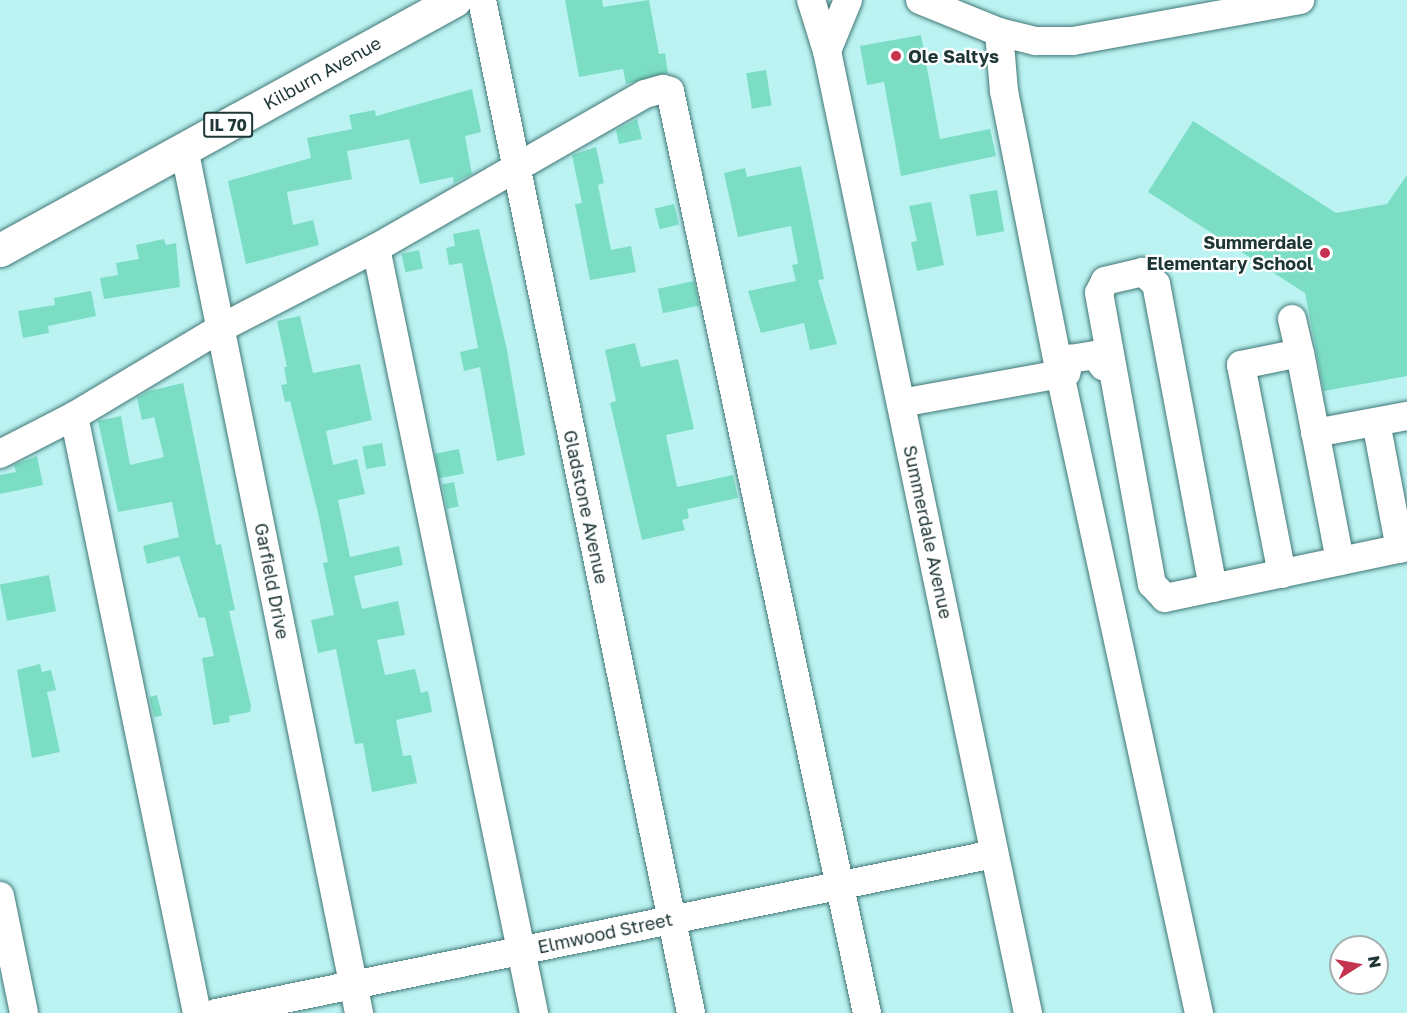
<!DOCTYPE html>
<style>
body{margin:0}
#map{position:relative;width:1407px;height:1013px;overflow:hidden;background:#bbf3f2;font-family:"Golos Text",sans-serif}
div>[style]{position:absolute}
.building>*{inset:0;background:#7bdec4;transform-origin:0 0}
.roads{filter:drop-shadow(0 0 2px #427776) drop-shadow(0 0 2px #427776)}
.minor>*{height:28px;margin:-14px;padding:0 14px;transform-origin:14px;border-radius:14px;background:#fff}
.major>*{height:33px;margin:-16.5px;padding:0 16.5px;transform-origin:16.5px;border-radius:16.5px;background:#fff}
.dots>*{width:16px;height:16px;translate:-50% -50%;box-sizing:border-box;border:3px solid #fff;border-radius:50%}
span{translate:-50% -50%;white-space:nowrap;text-align:center;line-height:1.15;-webkit-text-stroke:4.5px #fff;paint-order:stroke}
.shield-label span{padding:2px 4px;background:#fff;border:2px solid;border-radius:4px;-webkit-text-stroke-width:0}
.shield-label{font-size:16px;color:#1f3636;font-weight:700}
.poi-label{font-size:18px;color:#1f3636;font-weight:700}
.left{translate:0 -50%;text-align:left}
.right{translate:-100% -50%;text-align:right}
.street-label{font-size:18px;color:#1f3636}
.north{position:absolute;left:1329px;top:935px;width:60px;height:60px;box-sizing:border-box;background:#fff;border:2px solid #a5afaf;border-radius:50%;rotate:79deg;font-size:16px;font-weight:700;line-height:24px;text-align:center;color:#1f3636}
.north::after{content:'';display:block;margin:auto;width:21px;height:27px;background:#c43450;clip-path:polygon(50% 0,100% 100%,50% 72%,0 100%)}
</style>
<div id="map">
<div class="building">
<div style="clip-path:polygon(565px 0,602px 0,603px 7px,649px 0,659px 54px,665px 53px,668px 73px,626px 84px,623px 69px,579px 77px)"></div>
<div style="clip-path:polygon(921px 35px,940px 139px,990px 129px,996px 156px,901px 176px,884px 82px,867px 85px,860px 46px)"></div>
<div style="left:766px;top:70px;width:36px;height:20px;rotate:81deg"></div>
<div style="clip-path:polygon(472px 89px,481px 132px,465px 136px,472px 174px,454px 183px,453px 177px,420px 184px,409px 139px,347px 151px,352px 179px,287px 192px,293px 225px,313px 220px,319px 245px,246px 264px,228px 181px,311px 158px,307px 138px,352px 129px,349px 115px,375px 110px,376px 116px)"></div>
<div style="clip-path:polygon(637px 119px,642px 139px,619px 144px,616px 130px)"></div>
<div style="clip-path:polygon(1193px 121px,1336px 213px,1387px 204px,1407px 175px,1407px 376px,1324px 391px,1305px 293px,1148px 192px)"></div>
<div style="clip-path:polygon(596px 147px,604px 183px,598px 185px,611px 250px,631px 246px,636px 272px,590px 280px,575px 204px,582px 203px,572px 155px)"></div>
<div style="clip-path:polygon(801px 166px,824px 279px,818px 280px,837px 344px,810px 350px,804px 323px,761px 333px,748px 291px,796px 281px,792px 265px,798px 264px,791px 226px,738px 237px,724px 173px,745px 168px,747px 177px)"></div>
<div style="left:997px;top:190px;width:42px;height:28px;rotate:80deg"></div>
<div style="clip-path:polygon(931px 202px,944px 265px,917px 271px,911px 242px,917px 241px,909px 206px)"></div>
<div style="left:674px;top:204px;width:21px;height:20px;rotate:76deg"></div>
<div style="clip-path:polygon(479px 229px,507px 350px,525px 455px,497px 461px,480px 367px,464px 371px,460px 352px,478px 348px,462px 263px,449px 265px,446px 248px,455px 246px,453px 234px)"></div>
<div style="clip-path:polygon(164px 239px,166px 245px,176px 243px,180px 287px,104px 299px,100px 278px,118px 275px,116px 263px,139px 259px,136px 245px)"></div>
<div style="left:419px;top:250px;width:19px;height:18px;rotate:78deg"></div>
<div style="left:694px;top:281px;width:25px;height:37px;rotate:78deg"></div>
<div style="clip-path:polygon(91px 291px,96px 316px,48px 326px,49px 333px,23px 338px,18px 311px,55px 305px,54px 298px)"></div>
<div style="clip-path:polygon(300px 316px,313px 373px,360px 364px,372px 420px,326px 431px,333px 465px,357px 459px,365px 494px,338px 500px,350px 557px,399px 546px,403px 565px,354px 576px,362px 609px,398px 601px,405px 635px,377px 640px,385px 675px,415px 669px,421px 693px,428px 691px,432px 712px,396px 720px,403px 756px,411px 755px,417px 783px,372px 792px,363px 743px,355px 744px,336px 649px,318px 653px,311px 620px,334px 615px,323px 563px,328px 562px,318px 513px,290px 401px,285px 402px,281px 385px,287px 384px,284px 367px,287px 367px,277px 321px)"></div>
<div style="clip-path:polygon(635px 343px,641px 367px,678px 359px,694px 429px,666px 435px,677px 487px,733px 475px,738px 498px,687px 509px,689px 518px,682px 520px,685px 530px,642px 540px,610px 403px,616px 401px,605px 350px)"></div>
<div style="clip-path:polygon(183px 383px,216px 545px,221px 544px,235px 610px,229px 611px,251px 706px,250px 712px,229px 716px,230px 722px,213px 725px,202px 658px,214px 656px,205px 617px,199px 618px,179px 556px,147px 564px,143px 546px,179px 537px,172px 502px,118px 512px,98px 421px,121px 416px,130px 465px,164px 457px,154px 417px,142px 420px,137px 398px,149px 391px)"></div>
<div style="left:382px;top:443px;width:23px;height:20px;rotate:80deg"></div>
<div style="left:459px;top:449px;width:25px;height:25px;rotate:79deg"></div>
<div style="clip-path:polygon(37px 456px,43px 485px,0 494px,0 475px,16px 472px,14px 465px)"></div>
<div style="left:454px;top:482px;width:25px;height:12px;rotate:79deg"></div>
<div style="left:49px;top:575px;width:37px;height:50px;rotate:79deg"></div>
<div style="clip-path:polygon(40px 664px,42px 672px,51px 670px,56px 690px,47px 692px,60px 752px,32px 758px,17px 670px)"></div>
<div style="left:157px;top:695px;width:21px;height:8px;rotate:76deg"></div>
</div>
<div class="roads">
<div class="minor">
<div style="left:482px;top:0;width:1034px;rotate:78.34deg"></div>
<div style="left:811px;top:0;width:53px;rotate:72.6deg"></div>
<div style="left:827px;top:51px;width:983px;rotate:78.2deg"></div>
<div style="left:920px;top:0;width:85px;rotate:22.1deg"></div>
<div style="left:999px;top:32px;width:38px;rotate:14deg"></div>
<div style="left:1036px;top:41px;width:37px"></div>
<div style="left:1073px;top:41px;width:231px;rotate:-10.2deg"></div>
<div style="left:999px;top:32px;width:59px;rotate:85.2deg"></div>
<div style="left:1004px;top:91px;width:288px;rotate:78.8deg"></div>
<div style="left:1060px;top:374px;width:654px;rotate:77.73deg"></div>
<div style="left:827px;top:51px;width:55px;rotate:-67.6deg"></div>
<div style="left:184px;top:148px;width:883px;rotate:78.56deg"></div>
<div style="left:376px;top:248px;width:781px;rotate:78.33deg"></div>
<div style="left:1292px;top:319px;width:35px;rotate:77deg"></div>
<div style="left:1066px;top:373px;width:15px;rotate:-74deg"></div>
<div style="left:1070px;top:359px;width:25px;rotate:-9deg"></div>
<div style="left:1095px;top:355px;width:14px;rotate:54deg"></div>
<div style="left:901px;top:403px;width:168px;rotate:-10.3deg"></div>
<div style="left:74px;top:416px;width:610px;rotate:78.36deg"></div>
<div style="left:1376px;top:422px;width:129px;rotate:79.3deg"></div>
<div style="left:1315px;top:433px;width:94px;rotate:-10.5deg"></div>
<div style="left:0;top:454px;width:83px;rotate:-27.2deg"></div>
<div style="left:74px;top:416px;width:171px;rotate:-30.9deg"></div>
<div style="left:221px;top:328px;width:174px;rotate:-27.3deg"></div>
<div style="left:376px;top:248px;width:310px;rotate:-29.8deg"></div>
<div style="left:645px;top:94px;width:19px;rotate:-16deg"></div>
<div style="left:663px;top:89px;width:7px;rotate:16deg"></div>
<div style="left:670px;top:91px;width:943px;rotate:77.94deg"></div>
<div style="left:1282px;top:574px;width:213px;rotate:-101.1deg"></div>
<div style="left:1241px;top:365px;width:60px;rotate:-11.5deg"></div>
<div style="left:1300px;top:353px;width:212px;rotate:79.1deg"></div>
<div style="left:1213px;top:588px;width:309px;rotate:-100.6deg"></div>
<div style="left:1156px;top:284px;width:18px;rotate:-137deg"></div>
<div style="left:1143px;top:272px;width:39px;rotate:167deg"></div>
<div style="left:1105px;top:281px;width:13px;rotate:117deg"></div>
<div style="left:1099px;top:293px;width:296px;rotate:79.7deg"></div>
<div style="left:1152px;top:584px;width:19px;rotate:47deg"></div>
<div style="left:1165px;top:598px;width:247px;rotate:-11.9deg"></div>
<div style="left:0;top:896px;width:119px;rotate:78.4deg"></div>
<div style="left:216px;top:1013px;width:794px;rotate:-11.55deg"></div>
</div>
<div class="major">
<div style="left:0;top:250px;width:519px;rotate:-28.79deg"></div>
</div>
</div>
<div class="dots">
<div style="left:896px;top:56px;background:#c43450"></div>
<div style="left:1325px;top:253px;background:#c43450"></div>
</div>
<div class="shield-label">
<span style="left:228px;top:125px">IL 70</span>
</div>
<div class="poi-label">
<span class="left" style="left:908px;top:56px">Ole Saltys</span>
<span class="right" style="left:1313px;top:253px">Summerdale<br>Elementary School</span>
</div>
<div class="street-label">
<span style="left:322px;top:73px;rotate:-29deg">Kilburn Avenue</span>
<span style="left:586px;top:507px;rotate:78deg">Gladstone Avenue</span>
<span style="left:928px;top:532px;rotate:78deg">Summerdale Avenue</span>
<span style="left:272px;top:581px;rotate:79deg">Garfield Drive</span>
<span style="left:605px;top:933px;rotate:-12deg">Elmwood Street</span>
</div>
<div class="north">N</div>
</div>
